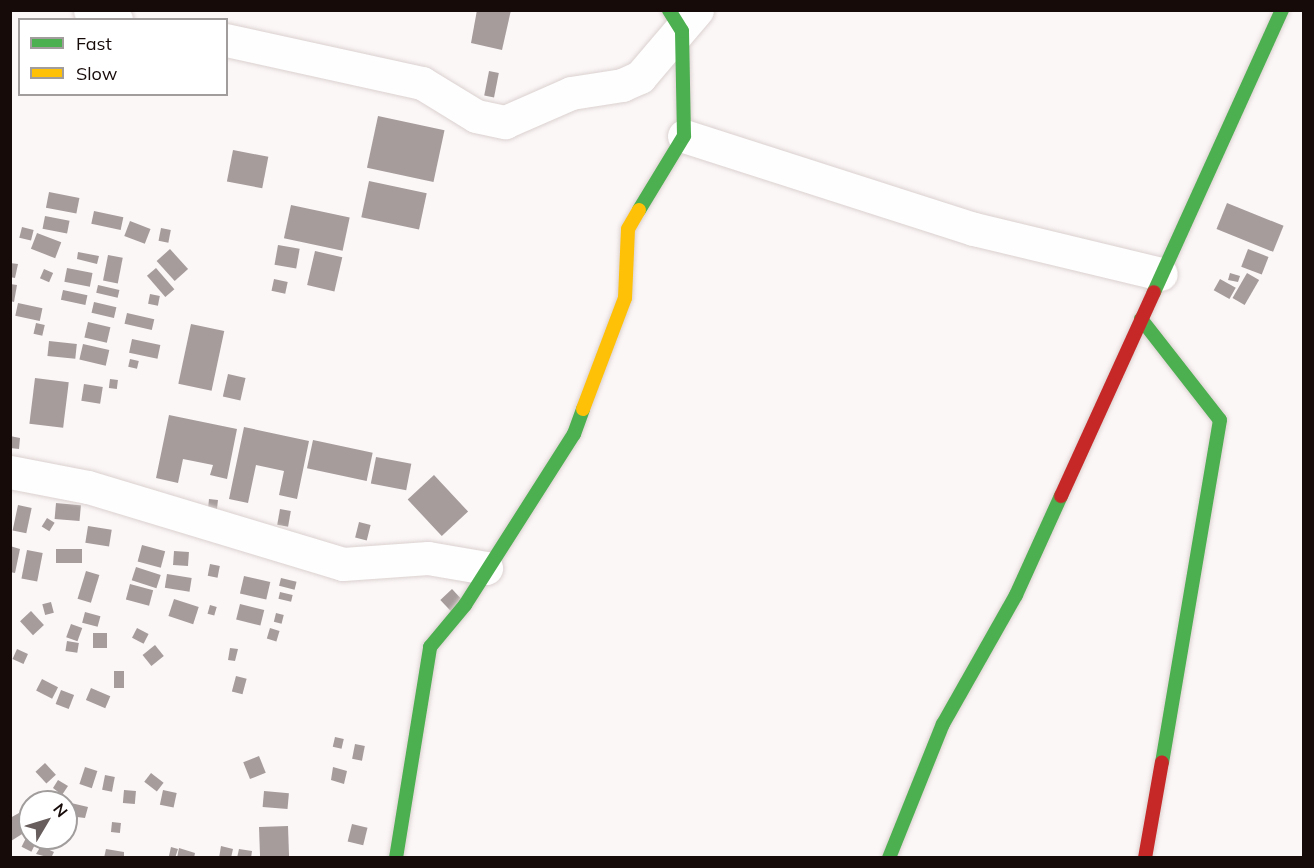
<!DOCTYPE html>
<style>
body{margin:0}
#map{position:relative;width:1314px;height:868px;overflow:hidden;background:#fcf7f7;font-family:Mulish,sans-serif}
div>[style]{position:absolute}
.building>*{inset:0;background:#a69c9c;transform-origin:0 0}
.roads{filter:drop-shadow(0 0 2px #dad1d0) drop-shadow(0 0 2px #dad1d0)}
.street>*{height:33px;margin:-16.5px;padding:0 16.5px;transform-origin:16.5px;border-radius:16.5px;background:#fffefe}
.fast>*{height:14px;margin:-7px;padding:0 7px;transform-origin:7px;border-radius:7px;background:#4caf50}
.slow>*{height:14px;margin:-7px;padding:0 7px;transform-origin:7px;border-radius:7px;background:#ffc107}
.jam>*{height:14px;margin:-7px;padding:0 7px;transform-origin:7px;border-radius:7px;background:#c62828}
span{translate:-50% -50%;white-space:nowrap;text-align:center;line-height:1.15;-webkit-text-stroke:6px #fff;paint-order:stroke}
.frame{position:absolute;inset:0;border:12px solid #170b0a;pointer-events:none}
.legend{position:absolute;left:18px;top:18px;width:210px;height:78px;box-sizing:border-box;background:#fff;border:2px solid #a29d9d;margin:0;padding:8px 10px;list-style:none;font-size:18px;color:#170b0a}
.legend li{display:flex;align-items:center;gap:12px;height:30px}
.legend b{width:30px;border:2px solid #a29d9d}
.north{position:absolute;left:18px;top:790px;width:60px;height:60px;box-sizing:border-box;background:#fff;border:2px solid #a29d9d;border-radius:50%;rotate:52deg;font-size:16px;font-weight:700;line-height:24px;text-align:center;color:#170b0a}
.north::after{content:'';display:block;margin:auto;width:21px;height:27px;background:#675e5d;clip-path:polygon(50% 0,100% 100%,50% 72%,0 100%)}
</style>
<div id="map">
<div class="building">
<div style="clip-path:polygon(477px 10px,511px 10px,502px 50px,471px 43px)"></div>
<div style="left:489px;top:71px;width:10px;height:25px;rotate:11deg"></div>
<div style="left:378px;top:116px;width:68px;height:53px;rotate:12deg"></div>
<div style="left:233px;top:150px;width:36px;height:32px;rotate:11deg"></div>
<div style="left:369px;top:181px;width:59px;height:37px;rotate:12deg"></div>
<div style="left:49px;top:192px;width:31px;height:16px;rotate:11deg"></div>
<div style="left:1227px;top:203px;width:61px;height:28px;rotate:22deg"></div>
<div style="left:291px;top:205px;width:60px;height:34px;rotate:12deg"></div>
<div style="left:94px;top:211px;width:30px;height:13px;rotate:12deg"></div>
<div style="left:45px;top:216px;width:25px;height:13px;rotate:11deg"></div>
<div style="left:130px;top:221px;width:22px;height:16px;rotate:21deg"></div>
<div style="left:22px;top:227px;width:12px;height:11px;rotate:14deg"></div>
<div style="left:161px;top:228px;width:10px;height:13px;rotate:11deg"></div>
<div style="left:37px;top:233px;width:26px;height:17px;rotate:21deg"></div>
<div style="left:278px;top:245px;width:22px;height:20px;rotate:10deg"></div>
<div style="left:170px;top:249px;width:27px;height:18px;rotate:48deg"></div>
<div style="left:1248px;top:249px;width:22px;height:19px;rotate:21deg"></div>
<div style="left:315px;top:251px;width:28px;height:35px;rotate:13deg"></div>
<div style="clip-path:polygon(78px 252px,99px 256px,97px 264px,77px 259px)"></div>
<div style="left:108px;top:255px;width:15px;height:26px;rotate:11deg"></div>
<div style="clip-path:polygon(10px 263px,18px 264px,15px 278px,10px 277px)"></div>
<div style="left:67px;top:268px;width:26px;height:14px;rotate:11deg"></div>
<div style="left:156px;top:268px;width:28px;height:12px;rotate:49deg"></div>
<div style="left:44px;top:269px;width:10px;height:10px;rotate:24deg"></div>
<div style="clip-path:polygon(1230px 273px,1240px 276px,1238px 282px,1228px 280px)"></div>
<div style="left:1247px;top:273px;width:14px;height:29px;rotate:30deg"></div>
<div style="left:274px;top:279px;width:14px;height:12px;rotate:12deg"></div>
<div style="left:1220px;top:279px;width:18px;height:13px;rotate:29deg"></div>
<div style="clip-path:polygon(10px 284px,17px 285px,14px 302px,10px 301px)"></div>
<div style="left:98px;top:285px;width:22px;height:8px;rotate:13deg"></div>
<div style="left:63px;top:290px;width:25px;height:10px;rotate:12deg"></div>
<div style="left:150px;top:294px;width:10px;height:10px;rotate:11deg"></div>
<div style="left:94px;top:302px;width:23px;height:11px;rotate:13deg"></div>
<div style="left:18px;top:303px;width:25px;height:13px;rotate:12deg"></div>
<div style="left:127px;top:313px;width:28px;height:11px;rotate:13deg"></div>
<div style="left:88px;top:322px;width:23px;height:16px;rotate:13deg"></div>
<div style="left:36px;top:323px;width:9px;height:11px;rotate:13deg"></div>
<div style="left:191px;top:324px;width:34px;height:61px;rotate:12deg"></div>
<div style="left:132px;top:339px;width:29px;height:14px;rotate:12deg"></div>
<div style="left:49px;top:341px;width:28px;height:15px;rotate:6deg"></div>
<div style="left:83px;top:344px;width:27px;height:16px;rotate:13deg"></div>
<div style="left:130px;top:359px;width:9px;height:8px;rotate:13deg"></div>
<div style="left:228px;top:374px;width:18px;height:23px;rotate:13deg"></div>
<div style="left:35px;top:378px;width:34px;height:46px;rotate:7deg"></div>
<div style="left:110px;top:379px;width:8px;height:9px;rotate:7deg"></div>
<div style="left:84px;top:384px;width:19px;height:17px;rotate:9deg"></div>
<div style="clip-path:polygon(169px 415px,237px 429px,227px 479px,210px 475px,213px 465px,183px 459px,178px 483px,156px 478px)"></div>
<div style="clip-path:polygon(244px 427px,309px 441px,297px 499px,279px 495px,284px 471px,256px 465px,248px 503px,229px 499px)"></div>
<div style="clip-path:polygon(10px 436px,20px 438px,19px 449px,10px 448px)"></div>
<div style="left:313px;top:440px;width:61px;height:29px;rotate:12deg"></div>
<div style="left:376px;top:457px;width:36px;height:27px;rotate:11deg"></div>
<div style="left:434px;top:475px;width:50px;height:36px;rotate:47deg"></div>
<div style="left:209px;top:499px;width:9px;height:10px;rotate:6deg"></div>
<div style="left:56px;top:503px;width:25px;height:16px;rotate:5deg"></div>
<div style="left:18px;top:505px;width:14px;height:26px;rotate:12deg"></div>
<div style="left:280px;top:509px;width:11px;height:16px;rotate:10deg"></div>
<div style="left:47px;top:518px;width:9px;height:10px;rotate:32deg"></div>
<div style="left:359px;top:522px;width:12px;height:16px;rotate:14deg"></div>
<div style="left:88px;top:526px;width:24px;height:17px;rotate:9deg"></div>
<div style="left:142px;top:545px;width:24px;height:17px;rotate:15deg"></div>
<div style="clip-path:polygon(10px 546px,20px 549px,15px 573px,10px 572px)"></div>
<div style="left:56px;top:549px;width:26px;height:14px"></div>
<div style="left:27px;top:550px;width:16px;height:29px;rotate:11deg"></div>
<div style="left:174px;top:551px;width:15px;height:14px;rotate:4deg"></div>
<div style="left:210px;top:564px;width:10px;height:12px;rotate:11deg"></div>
<div style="left:136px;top:567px;width:26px;height:14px;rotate:18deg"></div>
<div style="left:86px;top:571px;width:14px;height:29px;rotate:17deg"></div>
<div style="left:167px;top:574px;width:25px;height:14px;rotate:9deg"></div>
<div style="left:244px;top:576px;width:27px;height:18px;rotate:13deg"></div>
<div style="left:281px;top:578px;width:16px;height:8px;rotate:14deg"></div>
<div style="left:130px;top:584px;width:24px;height:16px;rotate:15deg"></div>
<div style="left:452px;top:589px;width:16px;height:16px;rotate:47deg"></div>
<div style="left:280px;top:592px;width:13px;height:7px;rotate:13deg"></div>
<div style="left:174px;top:599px;width:26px;height:18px;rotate:18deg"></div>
<div style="left:51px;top:602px;width:11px;height:9px;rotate:75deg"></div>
<div style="left:240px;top:604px;width:25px;height:16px;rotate:14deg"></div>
<div style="left:210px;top:605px;width:7px;height:9px;rotate:16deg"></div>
<div style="left:31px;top:611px;width:19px;height:15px;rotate:47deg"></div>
<div style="left:85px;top:612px;width:16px;height:11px;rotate:15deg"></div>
<div style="left:276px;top:613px;width:8px;height:9px;rotate:14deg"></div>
<div style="left:71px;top:624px;width:12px;height:14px;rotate:20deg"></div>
<div style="left:137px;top:628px;width:13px;height:11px;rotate:27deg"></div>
<div style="left:270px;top:628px;width:10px;height:11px;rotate:17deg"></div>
<div style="left:93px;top:633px;width:14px;height:15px"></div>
<div style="left:67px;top:641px;width:12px;height:10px;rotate:9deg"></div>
<div style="left:155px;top:645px;width:14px;height:16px;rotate:51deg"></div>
<div style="clip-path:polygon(230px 648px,238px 649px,235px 661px,228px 660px)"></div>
<div style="left:17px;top:649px;width:12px;height:11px;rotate:24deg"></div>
<div style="left:114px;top:671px;width:10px;height:17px"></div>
<div style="left:236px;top:676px;width:11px;height:16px;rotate:15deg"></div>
<div style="left:42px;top:679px;width:18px;height:13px;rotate:27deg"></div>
<div style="left:91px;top:688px;width:21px;height:13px;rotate:23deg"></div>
<div style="left:61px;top:690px;width:14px;height:15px;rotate:21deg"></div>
<div style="left:335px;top:737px;width:9px;height:10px;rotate:13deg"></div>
<div style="left:355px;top:744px;width:10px;height:15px;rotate:11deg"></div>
<div style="left:259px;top:756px;width:18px;height:17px;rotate:68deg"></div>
<div style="left:45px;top:763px;width:16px;height:13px;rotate:47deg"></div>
<div style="left:85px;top:767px;width:13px;height:18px;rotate:18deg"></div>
<div style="clip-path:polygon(333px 767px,347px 771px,344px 784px,331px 780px)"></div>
<div style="left:151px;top:773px;width:16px;height:11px;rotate:38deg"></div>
<div style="left:105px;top:775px;width:10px;height:15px;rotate:11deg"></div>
<div style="clip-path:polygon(58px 780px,68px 786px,62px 795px,53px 788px)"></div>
<div style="left:124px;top:790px;width:12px;height:13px;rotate:5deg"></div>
<div style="left:163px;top:790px;width:14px;height:15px;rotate:12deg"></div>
<div style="left:264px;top:791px;width:25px;height:16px;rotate:5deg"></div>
<div style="clip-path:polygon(54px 794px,62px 796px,61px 802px,52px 802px)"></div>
<div style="clip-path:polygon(71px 803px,88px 807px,85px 818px,69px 816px)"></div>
<div style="clip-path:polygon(19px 813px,30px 829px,11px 841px,10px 818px)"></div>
<div style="left:112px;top:822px;width:9px;height:10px;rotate:6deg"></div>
<div style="left:352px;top:824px;width:16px;height:18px;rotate:14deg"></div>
<div style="left:288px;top:826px;width:32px;height:29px;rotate:88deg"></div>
<div style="left:27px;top:836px;width:11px;height:12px;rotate:27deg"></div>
<div style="clip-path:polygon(41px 846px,54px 852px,51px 858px,36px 854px)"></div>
<div style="clip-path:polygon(221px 846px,233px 849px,231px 858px,219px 858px)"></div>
<div style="clip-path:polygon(171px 847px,178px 849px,175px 858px,169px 856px)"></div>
<div style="clip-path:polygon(179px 848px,195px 853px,194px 858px,177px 858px)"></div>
<div style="clip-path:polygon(106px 849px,124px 852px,124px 858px,104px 858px)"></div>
<div style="clip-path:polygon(239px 849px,252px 851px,251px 858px,237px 858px)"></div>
</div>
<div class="roads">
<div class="street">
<div style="left:90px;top:10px;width:28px;rotate:21deg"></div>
<div style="left:226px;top:40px;width:201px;rotate:12.4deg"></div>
<div style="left:422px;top:83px;width:63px;rotate:31.4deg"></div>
<div style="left:476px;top:116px;width:30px;rotate:12deg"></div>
<div style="left:505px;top:122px;width:72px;rotate:-23.7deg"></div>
<div style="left:571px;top:93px;width:52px;rotate:-8.9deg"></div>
<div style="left:622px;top:85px;width:20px;rotate:-24deg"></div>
<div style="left:640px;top:77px;width:88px;rotate:-49.6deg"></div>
<div style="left:684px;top:136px;width:305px;rotate:17.8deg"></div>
<div style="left:974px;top:229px;width:192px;rotate:13.5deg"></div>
<div style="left:10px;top:472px;width:79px;rotate:10.9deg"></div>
<div style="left:88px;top:487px;width:266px;rotate:16.8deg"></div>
<div style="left:343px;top:564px;width:85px;rotate:-4deg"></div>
<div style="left:428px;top:558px;width:59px;rotate:9.8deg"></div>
</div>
<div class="fast">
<div style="left:639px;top:210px;width:87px;rotate:-58.7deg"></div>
<div style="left:684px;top:136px;width:105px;rotate:-91.1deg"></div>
<div style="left:682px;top:31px;width:25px;rotate:-122deg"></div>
<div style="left:1154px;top:292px;width:310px;rotate:-65.6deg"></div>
<div style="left:1141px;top:319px;width:128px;rotate:52deg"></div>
<div style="left:1220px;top:420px;width:347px;rotate:99.6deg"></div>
<div style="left:396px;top:858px;width:214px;rotate:-80.8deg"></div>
<div style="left:430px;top:647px;width:55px;rotate:-50.2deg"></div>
<div style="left:465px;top:605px;width:203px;rotate:-57.5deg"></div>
<div style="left:574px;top:434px;width:27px;rotate:-70deg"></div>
<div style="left:889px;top:858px;width:144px;rotate:-68.1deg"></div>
<div style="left:943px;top:724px;width:148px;rotate:-60.5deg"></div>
<div style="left:1016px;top:595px;width:109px;rotate:-65.6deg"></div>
</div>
<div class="slow">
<div style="left:583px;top:409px;width:119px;rotate:-69.3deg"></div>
<div style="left:625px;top:298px;width:69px;rotate:-87.5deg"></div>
<div style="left:628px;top:229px;width:22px;rotate:-60deg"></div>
</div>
<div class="jam">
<div style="left:1061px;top:496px;width:224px;rotate:-65.5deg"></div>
<div style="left:1145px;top:858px;width:97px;rotate:-80deg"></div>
</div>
</div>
<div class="frame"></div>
<ul class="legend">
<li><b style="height:8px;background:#4caf50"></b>Fast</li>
<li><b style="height:8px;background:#ffc107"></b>Slow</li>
</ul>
<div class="north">N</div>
</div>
